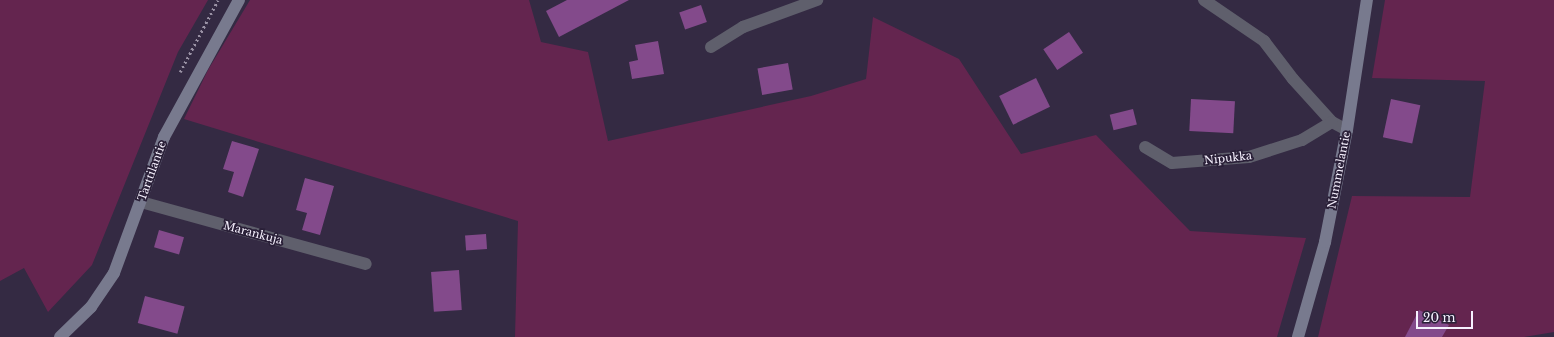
<!DOCTYPE html>
<style>
body{margin:0}
#map{position:relative;width:1554px;height:337px;overflow:hidden;background:#342a43;font-family:"Libre Baskerville",serif}
div>[style]{position:absolute}
.green>*{inset:0;background:#64254f}
.building>*{inset:0;background:#834a8b;transform-origin:0 0}
.path>*{height:2.5px;margin-top:-1.25px;transform-origin:0;background:repeating-linear-gradient(90deg,#9a92a5 0 2px,transparent 0 5px)}
.street>*{height:12px;margin:-6px;padding:0 6px;transform-origin:6px;border-radius:6px;background:#5f5f6c}
.secondary>*{height:12px;margin:-6px;padding:0 6px;transform-origin:6px;border-radius:6px;background:#787a8e}
span{translate:-50% -50%;white-space:nowrap;text-align:center;line-height:1.15;-webkit-text-stroke:3.5px #2a2038;paint-order:stroke}
.street-label{font-size:11px;color:#f6f1fe}
.scale{position:absolute;left:1416px;top:311px;width:57px;height:18px;box-sizing:border-box;border:2px solid #f6f1fe;border-top:0;padding-left:5px;font-size:12px;line-height:14px;white-space:nowrap;color:#f6f1fe;-webkit-text-stroke:3px #2a2038;paint-order:stroke}
</style>
<div id="map">
<div class="green">
<div style="clip-path:polygon(0 0,208px 0,178px 52px,92px 265px,48px 312px,24px 268px,0 281px)"></div>
<div style="clip-path:polygon(250px 0,529px 0,541px 42px,588px 52px,608px 141px,811px 96px,866px 79px,873px 17px,959px 59px,1021px 154px,1096px 135px,1190px 231px,1306px 238px,1277px 337px,515px 337px,518px 221px,184px 119px,208px 70px)"></div>
<div style="clip-path:polygon(1385px 0,1554px 0,1554px 332px,1524px 337px,1318px 337px,1352px 196px,1470px 197px,1485px 81px,1372px 78px)"></div>
</div>
<div class="building">
<div style="clip-path:polygon(567px 0,629px 0,559px 37px,546px 11px)"></div>
<div style="left:701px;top:5px;width:18px;height:23px;rotate:71deg"></div>
<div style="left:1069px;top:32px;width:25px;height:31px;rotate:56deg"></div>
<div style="clip-path:polygon(658px 41px,664px 74px,632px 79px,629px 62px,638px 60px,635px 45px)"></div>
<div style="left:788px;top:63px;width:27px;height:31px;rotate:80deg"></div>
<div style="left:1036px;top:78px;width:32px;height:41px;rotate:64deg"></div>
<div style="left:1191px;top:99px;width:44px;height:32px;rotate:3deg"></div>
<div style="left:1391px;top:99px;width:30px;height:39px;rotate:12deg"></div>
<div style="left:1133px;top:109px;width:16px;height:24px;rotate:76deg"></div>
<div style="clip-path:polygon(232px 141px,259px 149px,243px 197px,228px 192px,234px 172px,223px 169px)"></div>
<div style="clip-path:polygon(305px 178px,334px 186px,320px 235px,302px 230px,307px 213px,296px 210px)"></div>
<div style="left:159px;top:230px;width:26px;height:18px;rotate:16deg"></div>
<div style="left:486px;top:234px;width:15px;height:21px;rotate:86deg"></div>
<div style="left:459px;top:270px;width:40px;height:28px;rotate:86deg"></div>
<div style="left:145px;top:296px;width:41px;height:28px;rotate:15deg"></div>
<div style="clip-path:polygon(1419px 310px,1449px 325px,1442px 337px,1405px 337px)"></div>
</div>
<div class="path">
<div style="left:180px;top:72px;width:81px;rotate:-62.2deg"></div>
</div>
<div class="street">
<div style="left:1204px;top:0;width:73px;rotate:34.3deg"></div>
<div style="left:1264px;top:41px;width:48px;rotate:52.7deg"></div>
<div style="left:1293px;top:79px;width:58px;rotate:47.8deg"></div>
<div style="left:1332px;top:122px;width:17px;rotate:28deg"></div>
<div style="left:711px;top:47px;width:38px;rotate:-32deg"></div>
<div style="left:743px;top:27px;width:79px;rotate:-20deg"></div>
<div style="left:1145px;top:147px;width:31px;rotate:31deg"></div>
<div style="left:1172px;top:163px;width:77px;rotate:-4.5deg"></div>
<div style="left:1249px;top:157px;width:56px;rotate:-17.8deg"></div>
<div style="left:1302px;top:140px;width:35px;rotate:-31deg"></div>
<div style="left:141px;top:202px;width:233px;rotate:15.4deg"></div>
</div>
<div class="secondary">
<div style="left:60px;top:337px;width:43px;rotate:-44.1deg"></div>
<div style="left:91px;top:307px;width:41px;rotate:-55.9deg"></div>
<div style="left:114px;top:273px;width:145px;rotate:-69.8deg"></div>
<div style="left:164px;top:137px;width:156px;rotate:-61.3deg"></div>
<div style="left:1298px;top:337px;width:99px;rotate:-74.1deg"></div>
<div style="left:1325px;top:242px;width:114px;rotate:-78.9deg"></div>
<div style="left:1347px;top:130px;width:132px;rotate:-81.3deg"></div>
</div>
<div class="street-label">
<span style="left:1228px;top:158px;rotate:-6deg">Nipukka</span>
<span style="left:1339px;top:170px;rotate:-79deg">Nummelantie</span>
<span style="left:152px;top:171px;rotate:-70deg">Tarttilantie</span>
<span style="left:253px;top:233px;rotate:15deg">Marankuja</span>
</div>
<div class="scale">20 m</div>
</div>
